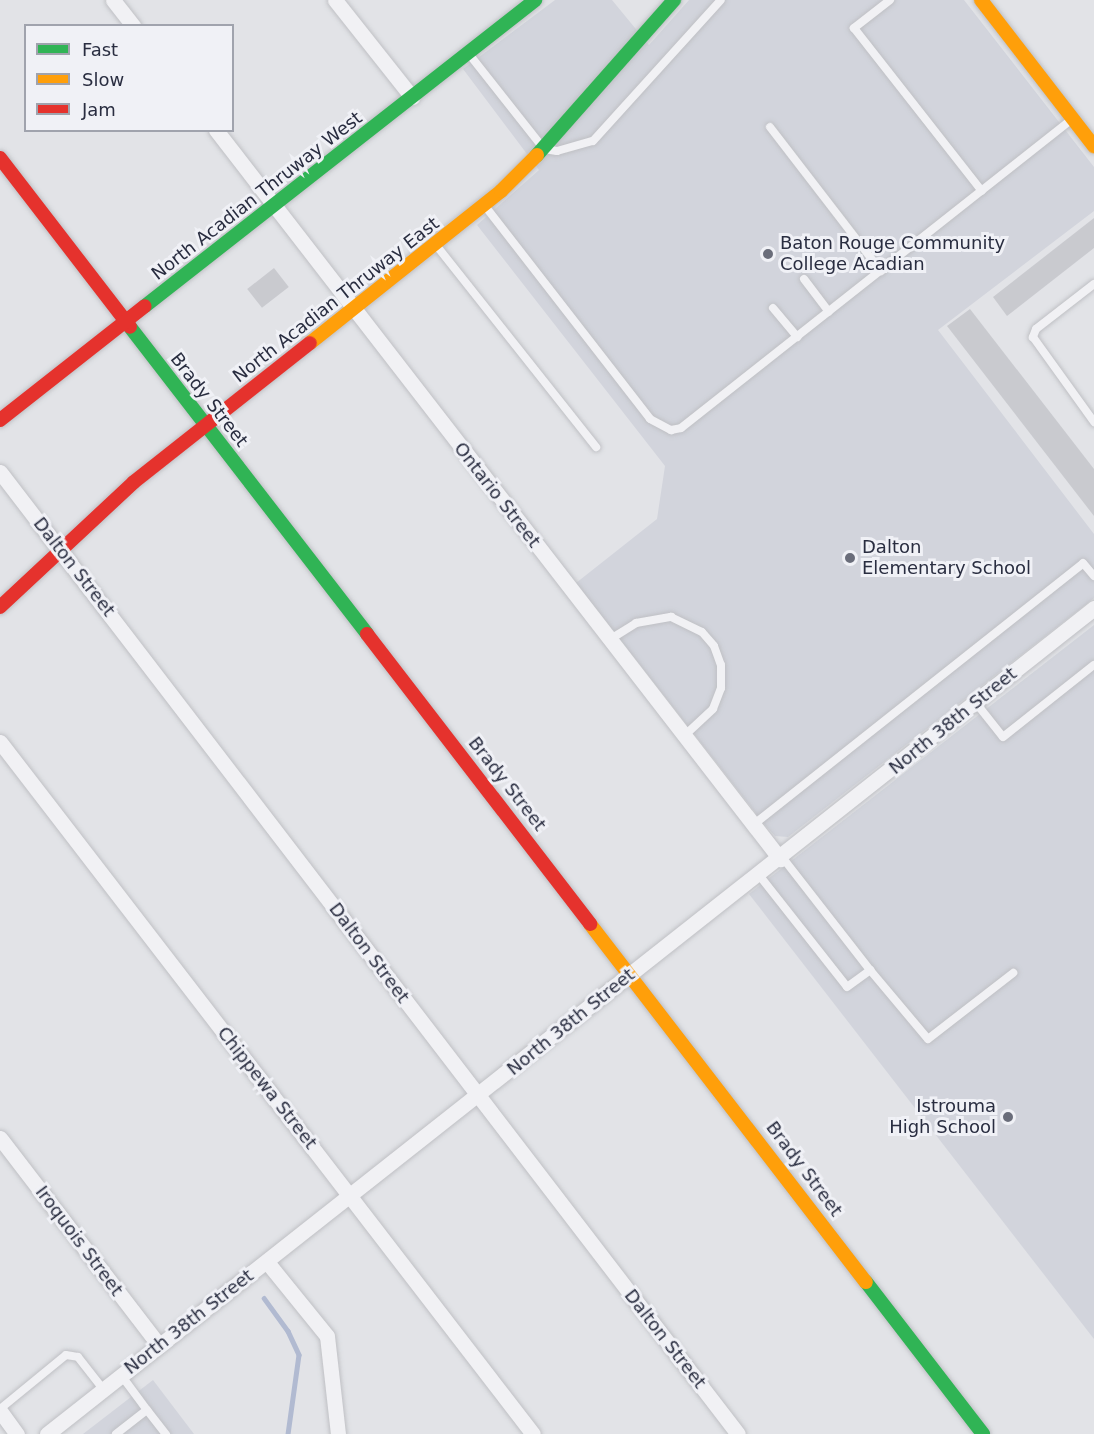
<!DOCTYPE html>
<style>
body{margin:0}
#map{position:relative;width:1094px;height:1434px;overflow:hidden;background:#e2e3e7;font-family:"DejaVu Sans",sans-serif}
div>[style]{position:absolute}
.built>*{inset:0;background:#d2d4dc}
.stream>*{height:4.5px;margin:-2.25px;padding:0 2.25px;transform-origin:2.25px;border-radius:2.25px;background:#b1bad1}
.building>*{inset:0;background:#c9cacf;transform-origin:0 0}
.roads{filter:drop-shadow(0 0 2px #bfc0c4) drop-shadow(0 0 2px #bfc0c4)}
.lane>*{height:8px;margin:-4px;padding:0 4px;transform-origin:4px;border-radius:4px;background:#f1f1f4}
.street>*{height:15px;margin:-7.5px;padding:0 7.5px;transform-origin:7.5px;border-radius:7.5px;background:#f1f1f4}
.fast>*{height:14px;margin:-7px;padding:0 7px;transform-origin:7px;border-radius:7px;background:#30b455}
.slow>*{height:14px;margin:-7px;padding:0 7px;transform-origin:7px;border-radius:7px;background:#ff9f0a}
.jam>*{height:14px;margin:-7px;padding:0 7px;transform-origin:7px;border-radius:7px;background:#e5322d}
.dots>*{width:16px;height:16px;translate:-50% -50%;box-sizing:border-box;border:3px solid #f0f1f6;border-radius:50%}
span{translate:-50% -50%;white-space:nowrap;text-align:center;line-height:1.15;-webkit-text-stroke:6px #f0f1f6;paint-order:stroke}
.street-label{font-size:18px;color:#292d40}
.poi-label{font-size:18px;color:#292d40}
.left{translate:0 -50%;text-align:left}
.right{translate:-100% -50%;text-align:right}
.legend{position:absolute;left:24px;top:24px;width:210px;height:108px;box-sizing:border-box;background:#f0f1f6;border:2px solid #a0a3ad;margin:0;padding:8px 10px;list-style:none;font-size:18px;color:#292d40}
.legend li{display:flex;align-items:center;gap:12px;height:30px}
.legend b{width:30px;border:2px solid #a0a3ad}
</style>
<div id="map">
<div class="built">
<div style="clip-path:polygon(555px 0,612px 0,649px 45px,689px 0,964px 0,1094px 167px,1094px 211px,938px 330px,1094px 534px,1094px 598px,788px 837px,775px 836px,766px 826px,576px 583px,657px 519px,665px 466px,477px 225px,539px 170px,463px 69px)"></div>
<div style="clip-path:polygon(1094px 625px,1094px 1339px,749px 894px)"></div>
<div style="clip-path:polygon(153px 1380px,194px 1434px,83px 1434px)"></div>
</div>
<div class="stream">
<div style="left:264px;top:1298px;width:41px;rotate:54deg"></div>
<div style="left:288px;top:1331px;width:26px;rotate:65deg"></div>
<div style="left:299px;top:1355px;width:80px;rotate:97.9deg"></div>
</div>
<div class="building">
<div style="clip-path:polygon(1094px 218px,1094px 248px,1007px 316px,993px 297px)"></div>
<div style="left:274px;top:268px;width:24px;height:34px;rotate:52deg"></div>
<div style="clip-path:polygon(970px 309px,1094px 469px,1094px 516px,947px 326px)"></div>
</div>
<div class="roads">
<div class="lane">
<div style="left:890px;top:0;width:46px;rotate:142.1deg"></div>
<div style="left:854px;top:28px;width:207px;rotate:51.9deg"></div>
<div style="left:469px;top:54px;width:121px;rotate:51.7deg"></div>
<div style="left:544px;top:149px;width:13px;rotate:9deg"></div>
<div style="left:557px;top:151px;width:37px;rotate:-16deg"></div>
<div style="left:593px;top:141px;width:190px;rotate:-47.8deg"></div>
<div style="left:770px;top:127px;width:182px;rotate:52.4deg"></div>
<div style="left:485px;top:206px;width:269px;rotate:52.2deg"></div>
<div style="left:650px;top:419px;width:24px;rotate:28deg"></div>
<div style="left:671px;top:430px;width:10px;rotate:-11deg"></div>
<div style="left:681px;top:428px;width:497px;rotate:-38.3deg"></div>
<div style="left:436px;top:245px;width:258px;rotate:51.6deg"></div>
<div style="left:804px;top:279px;width:41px;rotate:52.9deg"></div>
<div style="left:1094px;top:284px;width:73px;rotate:142.2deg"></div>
<div style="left:1036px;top:329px;width:9px;rotate:111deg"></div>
<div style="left:1033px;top:337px;width:105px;rotate:54.3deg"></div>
<div style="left:773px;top:308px;width:38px;rotate:50deg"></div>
<div style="left:609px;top:640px;width:32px;rotate:-32deg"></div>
<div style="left:636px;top:623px;width:36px;rotate:-10deg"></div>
<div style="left:671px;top:617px;width:34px;rotate:26deg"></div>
<div style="left:702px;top:632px;width:18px;rotate:49deg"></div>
<div style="left:714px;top:646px;width:20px;rotate:70deg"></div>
<div style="left:721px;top:665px;width:23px;rotate:90deg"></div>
<div style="left:721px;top:688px;width:22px;rotate:111deg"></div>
<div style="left:713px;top:709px;width:40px;rotate:137deg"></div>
<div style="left:976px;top:703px;width:43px;rotate:51.5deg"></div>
<div style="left:1003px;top:737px;width:116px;rotate:-38.4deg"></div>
<div style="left:753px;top:825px;width:421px;rotate:-38.4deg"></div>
<div style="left:1083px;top:563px;width:17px;rotate:50deg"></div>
<div style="left:759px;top:875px;width:142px;rotate:51.8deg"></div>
<div style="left:847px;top:987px;width:29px;rotate:-36deg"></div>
<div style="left:870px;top:970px;width:143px;rotate:-127.9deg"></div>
<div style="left:870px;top:970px;width:90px;rotate:50deg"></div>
<div style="left:928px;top:1039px;width:108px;rotate:-37.8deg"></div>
<div style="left:121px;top:1375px;width:44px;rotate:53.4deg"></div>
<div style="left:0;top:1409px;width:85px;rotate:-39.3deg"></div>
<div style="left:66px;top:1355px;width:12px;rotate:9deg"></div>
<div style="left:78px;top:1357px;width:41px;rotate:52deg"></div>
<div style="left:116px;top:1434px;width:39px;rotate:-38deg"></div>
<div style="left:147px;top:1410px;width:31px;rotate:52deg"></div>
</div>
<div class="street">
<div style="left:113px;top:0;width:33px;rotate:52deg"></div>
<div style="left:335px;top:0;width:124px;rotate:51.6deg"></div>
<div style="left:216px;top:130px;width:922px;rotate:52.27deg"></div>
<div style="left:0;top:472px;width:1212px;rotate:52.51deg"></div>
<div style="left:0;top:742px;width:873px;rotate:52.4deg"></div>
<div style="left:0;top:1138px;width:261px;rotate:52.5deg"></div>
<div style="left:267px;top:1262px;width:95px;rotate:51deg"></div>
<div style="left:327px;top:1336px;width:99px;rotate:83.6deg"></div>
<div style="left:0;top:1411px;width:29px;rotate:54deg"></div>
<div style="left:47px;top:1434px;width:1334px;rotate:-38.27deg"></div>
</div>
<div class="fast">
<div style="left:537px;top:155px;width:207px;rotate:-48.5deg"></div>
<div style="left:145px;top:306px;width:496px;rotate:-38.1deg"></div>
<div style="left:130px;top:327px;width:388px;rotate:52.3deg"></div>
<div style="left:866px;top:1282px;width:192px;rotate:52.4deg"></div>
</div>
<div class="slow">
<div style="left:981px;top:0;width:185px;rotate:52.3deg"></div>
<div style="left:310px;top:343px;width:244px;rotate:-38.5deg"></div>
<div style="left:501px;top:191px;width:51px;rotate:-45deg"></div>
<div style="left:590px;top:924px;width:452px;rotate:52.4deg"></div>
</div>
<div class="jam">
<div style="left:0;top:158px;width:213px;rotate:52.4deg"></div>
<div style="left:0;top:420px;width:184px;rotate:-38.2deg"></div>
<div style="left:0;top:607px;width:183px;rotate:-43deg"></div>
<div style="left:134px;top:482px;width:224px;rotate:-38.3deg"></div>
<div style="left:367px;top:634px;width:366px;rotate:52.4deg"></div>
</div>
</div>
<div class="dots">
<div style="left:768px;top:254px;background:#6a6d7a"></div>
<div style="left:850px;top:558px;background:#6a6d7a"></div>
<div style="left:1008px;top:1117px;background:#6a6d7a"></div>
</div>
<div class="street-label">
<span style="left:257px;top:196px;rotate:-38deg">North Acadian Thruway West</span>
<span style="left:336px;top:300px;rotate:-38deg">North Acadian Thruway East</span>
<span style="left:209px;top:400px;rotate:52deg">Brady Street</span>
<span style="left:497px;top:495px;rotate:52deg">Ontario Street</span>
<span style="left:74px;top:567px;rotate:52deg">Dalton Street</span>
<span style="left:953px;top:721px;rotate:-39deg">North 38th Street</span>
<span style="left:507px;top:784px;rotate:52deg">Brady Street</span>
<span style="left:369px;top:953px;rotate:53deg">Dalton Street</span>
<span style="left:571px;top:1022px;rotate:-39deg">North 38th Street</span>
<span style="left:267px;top:1088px;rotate:52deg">Chippewa Street</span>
<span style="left:804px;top:1169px;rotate:53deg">Brady Street</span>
<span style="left:79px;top:1241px;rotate:53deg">Iroquois Street</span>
<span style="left:189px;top:1322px;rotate:-38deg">North 38th Street</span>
<span style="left:665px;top:1339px;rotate:52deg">Dalton Street</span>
</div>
<div class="poi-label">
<span class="left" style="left:780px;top:254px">Baton Rouge Community<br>College Acadian</span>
<span class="left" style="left:862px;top:558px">Dalton<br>Elementary School</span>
<span class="right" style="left:996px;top:1117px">Istrouma<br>High School</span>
</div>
<ul class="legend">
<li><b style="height:8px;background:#30b455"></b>Fast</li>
<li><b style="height:8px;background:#ff9f0a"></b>Slow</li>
<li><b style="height:8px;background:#e5322d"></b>Jam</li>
</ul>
</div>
